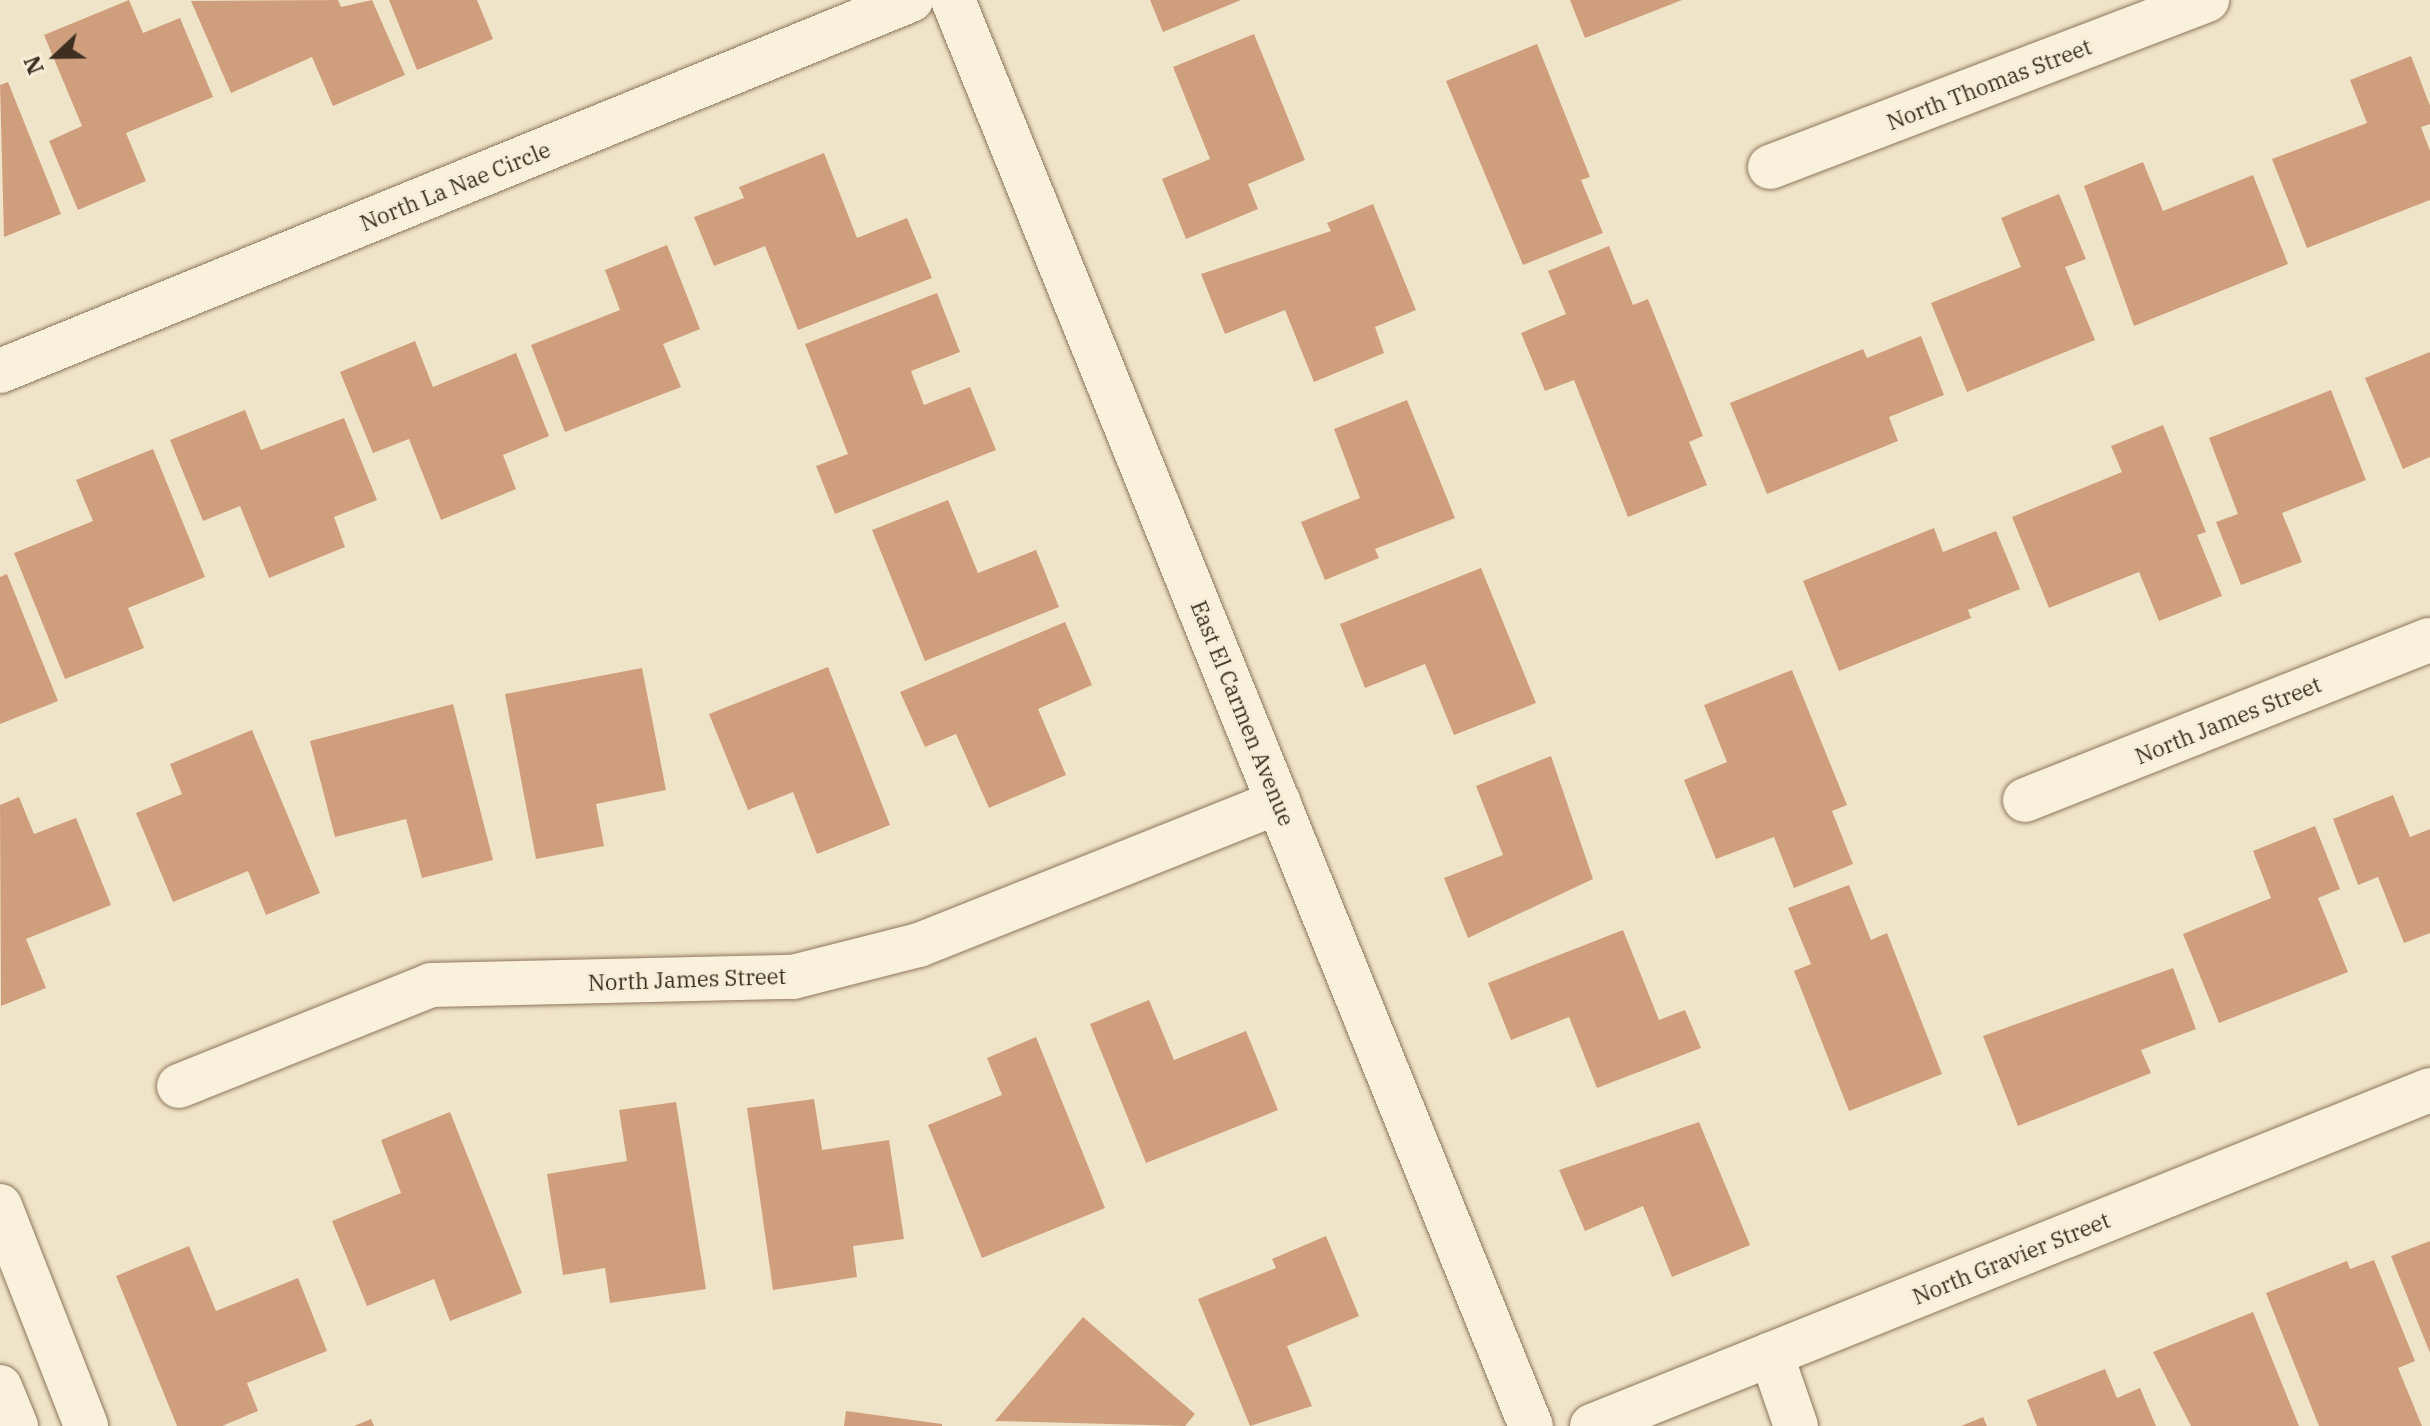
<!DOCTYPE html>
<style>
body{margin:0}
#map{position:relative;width:2430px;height:1426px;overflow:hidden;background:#f0e4c8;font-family:"IBM Plex Serif",serif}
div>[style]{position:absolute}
.building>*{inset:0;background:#cf9f7d}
.roads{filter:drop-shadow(0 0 2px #8d765c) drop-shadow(0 0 2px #8d765c)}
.minor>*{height:44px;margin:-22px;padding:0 22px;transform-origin:22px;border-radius:22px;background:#faf1dc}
span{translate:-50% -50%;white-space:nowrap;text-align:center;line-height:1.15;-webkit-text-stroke:6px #f7eed8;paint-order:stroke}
.street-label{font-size:22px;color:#3d2e20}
.north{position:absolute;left:16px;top:16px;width:80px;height:80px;-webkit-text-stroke:6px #f7eed8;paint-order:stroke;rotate:248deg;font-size:22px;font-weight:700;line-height:32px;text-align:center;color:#3d2e20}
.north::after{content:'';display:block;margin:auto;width:28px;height:36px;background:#3d2e20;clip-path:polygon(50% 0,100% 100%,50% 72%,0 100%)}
</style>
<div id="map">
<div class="building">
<div style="clip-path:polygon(129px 0,143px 33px,180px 18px,213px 97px,126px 133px,146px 181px,78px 210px,49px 141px,82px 126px,44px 35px)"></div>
<div style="clip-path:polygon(338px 0,341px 7px,372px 0,405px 75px,333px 106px,312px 57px,231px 93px,191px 1px)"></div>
<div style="clip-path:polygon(389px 0,477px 0,493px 39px,417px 70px)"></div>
<div style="clip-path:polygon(1150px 0,1241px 0,1163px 32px)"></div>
<div style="clip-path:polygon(1570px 0,1682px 0,1585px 38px)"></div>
<div style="clip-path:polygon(1254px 34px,1305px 160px,1248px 184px,1258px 209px,1186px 239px,1162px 179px,1210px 159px,1173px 67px)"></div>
<div style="clip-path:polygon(1537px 44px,1590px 177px,1581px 180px,1603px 233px,1523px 265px,1446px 81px)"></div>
<div style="clip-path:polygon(2411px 56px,2430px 106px,2430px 124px,2421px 127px,2430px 151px,2430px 200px,2307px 248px,2272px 159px,2367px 123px,2350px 80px)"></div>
<div style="clip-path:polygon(8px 82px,61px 214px,4px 237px,0 85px)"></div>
<div style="clip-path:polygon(824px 153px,857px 238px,907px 218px,932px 278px,798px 330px,765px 246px,714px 266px,694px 217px,744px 198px,739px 187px)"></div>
<div style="clip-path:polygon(2143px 162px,2163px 211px,2253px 175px,2288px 264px,2134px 326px,2084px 186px)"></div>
<div style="clip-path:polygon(2059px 194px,2086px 259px,2065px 267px,2095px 340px,1967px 392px,1931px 303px,2021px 267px,2001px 218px)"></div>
<div style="clip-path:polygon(1373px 204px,1416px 310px,1375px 327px,1384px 353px,1314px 382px,1285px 310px,1225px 334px,1201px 274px,1331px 231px,1327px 223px)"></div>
<div style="clip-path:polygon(667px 245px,700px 329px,663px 344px,681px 387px,565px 432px,531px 345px,620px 310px,605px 270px)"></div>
<div style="clip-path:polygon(1609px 246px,1633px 305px,1648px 299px,1703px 436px,1689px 442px,1707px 485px,1628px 517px,1574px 380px,1545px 391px,1521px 333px,1566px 314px,1548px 271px)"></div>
<div style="clip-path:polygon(937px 293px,960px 352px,911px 371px,924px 405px,970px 387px,996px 450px,835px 514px,816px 466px,848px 454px,805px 344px)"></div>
<div style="clip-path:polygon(1921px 336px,1944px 395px,1889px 417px,1898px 441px,1767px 494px,1730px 403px,1863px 349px,1867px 358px)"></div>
<div style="clip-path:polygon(415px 341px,433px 387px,516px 353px,549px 436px,503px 455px,516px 489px,441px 520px,409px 439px,373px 453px,340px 372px)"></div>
<div style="clip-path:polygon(2430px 352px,2430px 457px,2403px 469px,2365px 378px)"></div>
<div style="clip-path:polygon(2331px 390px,2366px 480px,2282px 513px,2302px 562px,2241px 585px,2216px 522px,2238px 514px,2209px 438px)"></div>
<div style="clip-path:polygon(1407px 400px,1455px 518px,1375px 549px,1379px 558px,1325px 580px,1301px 522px,1360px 498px,1334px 429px)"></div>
<div style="clip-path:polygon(245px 410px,261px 450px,344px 418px,377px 500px,334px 517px,345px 547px,269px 578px,240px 506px,203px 521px,170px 440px)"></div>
<div style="clip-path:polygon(2163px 425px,2206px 532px,2197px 535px,2222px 596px,2159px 621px,2139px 572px,2049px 608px,2012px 517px,2122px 472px,2111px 446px)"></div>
<div style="clip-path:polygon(153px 449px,205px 577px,128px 608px,144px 648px,65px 679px,14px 553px,93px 521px,76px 480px)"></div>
<div style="clip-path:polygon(948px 500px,978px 573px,1036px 550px,1059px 607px,925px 661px,872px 530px)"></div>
<div style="clip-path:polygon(1934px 528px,1943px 552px,1996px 531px,2020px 589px,1968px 610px,1971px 618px,1839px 671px,1803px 581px)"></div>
<div style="clip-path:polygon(1481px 568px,1536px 703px,1454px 735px,1425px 664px,1365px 688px,1340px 624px)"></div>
<div style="clip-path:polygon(7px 574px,58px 701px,0 724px,0 577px)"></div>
<div style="clip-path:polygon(1065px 622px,1092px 685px,1038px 709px,1066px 775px,989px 808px,956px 734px,925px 747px,900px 692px)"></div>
<div style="clip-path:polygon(828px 667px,890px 825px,817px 854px,793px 792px,748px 810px,709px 714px)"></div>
<div style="clip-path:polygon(642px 668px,666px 790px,596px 804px,604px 846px,536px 859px,505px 694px)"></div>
<div style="clip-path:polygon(1792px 670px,1847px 805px,1832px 811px,1853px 864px,1794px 888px,1774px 837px,1716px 859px,1684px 780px,1727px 762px,1704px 705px)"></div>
<div style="clip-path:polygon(453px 704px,493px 860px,422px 878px,406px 819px,335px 837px,310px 741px)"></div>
<div style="clip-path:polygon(252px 730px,320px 893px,266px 915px,248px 871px,173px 902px,136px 813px,182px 794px,170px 764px)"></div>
<div style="clip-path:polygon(1551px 756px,1593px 879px,1468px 938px,1444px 878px,1503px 855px,1476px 786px)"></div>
<div style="clip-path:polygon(2393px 795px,2410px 837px,2430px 829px,2430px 933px,2404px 943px,2378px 877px,2358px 885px,2333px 819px)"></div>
<div style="clip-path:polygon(19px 797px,34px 834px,76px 818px,111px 905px,26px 939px,46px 988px,1px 1006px,0 805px)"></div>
<div style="clip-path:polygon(2315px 826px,2340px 889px,2318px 898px,2348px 972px,2219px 1023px,2183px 934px,2271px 898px,2253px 851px)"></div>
<div style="clip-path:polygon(1849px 885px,1871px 940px,1887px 933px,1942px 1074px,1849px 1111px,1794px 971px,1811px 964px,1788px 908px)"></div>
<div style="clip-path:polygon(1623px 930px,1659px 1020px,1685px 1010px,1701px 1048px,1597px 1088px,1569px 1017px,1511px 1040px,1488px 983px)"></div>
<div style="clip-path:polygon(2173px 968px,2196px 1029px,2141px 1050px,2151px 1073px,2018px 1126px,1983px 1036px)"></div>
<div style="clip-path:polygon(1149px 1000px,1174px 1060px,1246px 1031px,1278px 1110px,1146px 1163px,1090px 1024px)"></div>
<div style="clip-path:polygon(1036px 1037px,1105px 1208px,982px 1258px,928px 1125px,1002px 1095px,987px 1058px)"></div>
<div style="clip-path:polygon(814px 1099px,822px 1150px,889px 1140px,904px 1239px,853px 1246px,857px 1277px,773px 1290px,747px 1108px)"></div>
<div style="clip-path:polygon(676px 1102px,706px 1289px,610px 1303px,605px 1268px,563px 1275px,547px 1174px,627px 1161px,619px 1110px)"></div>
<div style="clip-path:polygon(450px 1112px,522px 1293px,450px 1321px,434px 1279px,367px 1306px,332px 1221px,401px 1193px,381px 1140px)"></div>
<div style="clip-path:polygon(1699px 1122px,1750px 1245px,1672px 1277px,1643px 1206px,1585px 1231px,1559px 1170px)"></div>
<div style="clip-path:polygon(1326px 1236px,1359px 1316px,1287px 1346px,1312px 1406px,1250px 1426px,1198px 1299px,1276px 1268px,1272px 1259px)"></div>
<div style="clip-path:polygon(2430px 1241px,2430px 1353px,2391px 1256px)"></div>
<div style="clip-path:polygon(189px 1246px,216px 1311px,298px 1278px,327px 1351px,247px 1383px,258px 1411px,222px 1426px,177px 1426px,116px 1276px)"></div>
<div style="clip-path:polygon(2374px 1260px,2415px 1361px,2398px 1368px,2422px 1426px,2319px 1426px,2266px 1293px,2347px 1261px,2350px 1269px)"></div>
<div style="clip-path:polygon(2253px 1312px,2299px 1426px,2191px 1426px,2153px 1352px)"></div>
<div style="clip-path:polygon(1083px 1317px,1195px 1414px,1185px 1426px,995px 1421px)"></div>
<div style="clip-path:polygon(2105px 1369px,2117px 1398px,2140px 1388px,2156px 1426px,2037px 1426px,2027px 1400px)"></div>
<div style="clip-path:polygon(846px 1411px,942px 1424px,942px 1426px,844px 1426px)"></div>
<div style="clip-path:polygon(1983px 1417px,1987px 1426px,1961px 1426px)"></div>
<div style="clip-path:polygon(371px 1419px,374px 1426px,354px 1426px)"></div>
</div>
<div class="roads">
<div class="minor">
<div style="left:953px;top:0;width:1539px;rotate:67.94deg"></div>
<div style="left:1770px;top:167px;width:468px;rotate:-20.9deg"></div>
<div style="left:0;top:371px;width:984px;rotate:-22.16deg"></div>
<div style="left:2025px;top:800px;width:435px;rotate:-21.6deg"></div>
<div style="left:179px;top:1086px;width:271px;rotate:-21.8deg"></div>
<div style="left:431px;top:985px;width:362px;rotate:-1.3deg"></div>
<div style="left:793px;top:977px;width:130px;rotate:-14.3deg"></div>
<div style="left:919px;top:945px;width:387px;rotate:-21.7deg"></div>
<div style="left:0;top:1206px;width:236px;rotate:68.6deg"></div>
<div style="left:1771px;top:1354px;width:76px;rotate:70.9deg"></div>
<div style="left:0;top:1387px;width:42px;rotate:67.7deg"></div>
<div style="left:1592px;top:1426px;width:903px;rotate:-21.85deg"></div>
</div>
</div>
<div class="street-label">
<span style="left:1989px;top:84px;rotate:-21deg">North Thomas Street</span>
<span style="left:455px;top:186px;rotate:-22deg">North La Nae Circle</span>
<span style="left:1243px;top:713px;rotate:68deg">East El Carmen Avenue</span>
<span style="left:2228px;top:720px;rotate:-22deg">North James Street</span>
<span style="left:687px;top:979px;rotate:-2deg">North James Street</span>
<span style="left:2011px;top:1258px;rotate:-22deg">North Gravier Street</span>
</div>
<div class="north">N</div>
</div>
